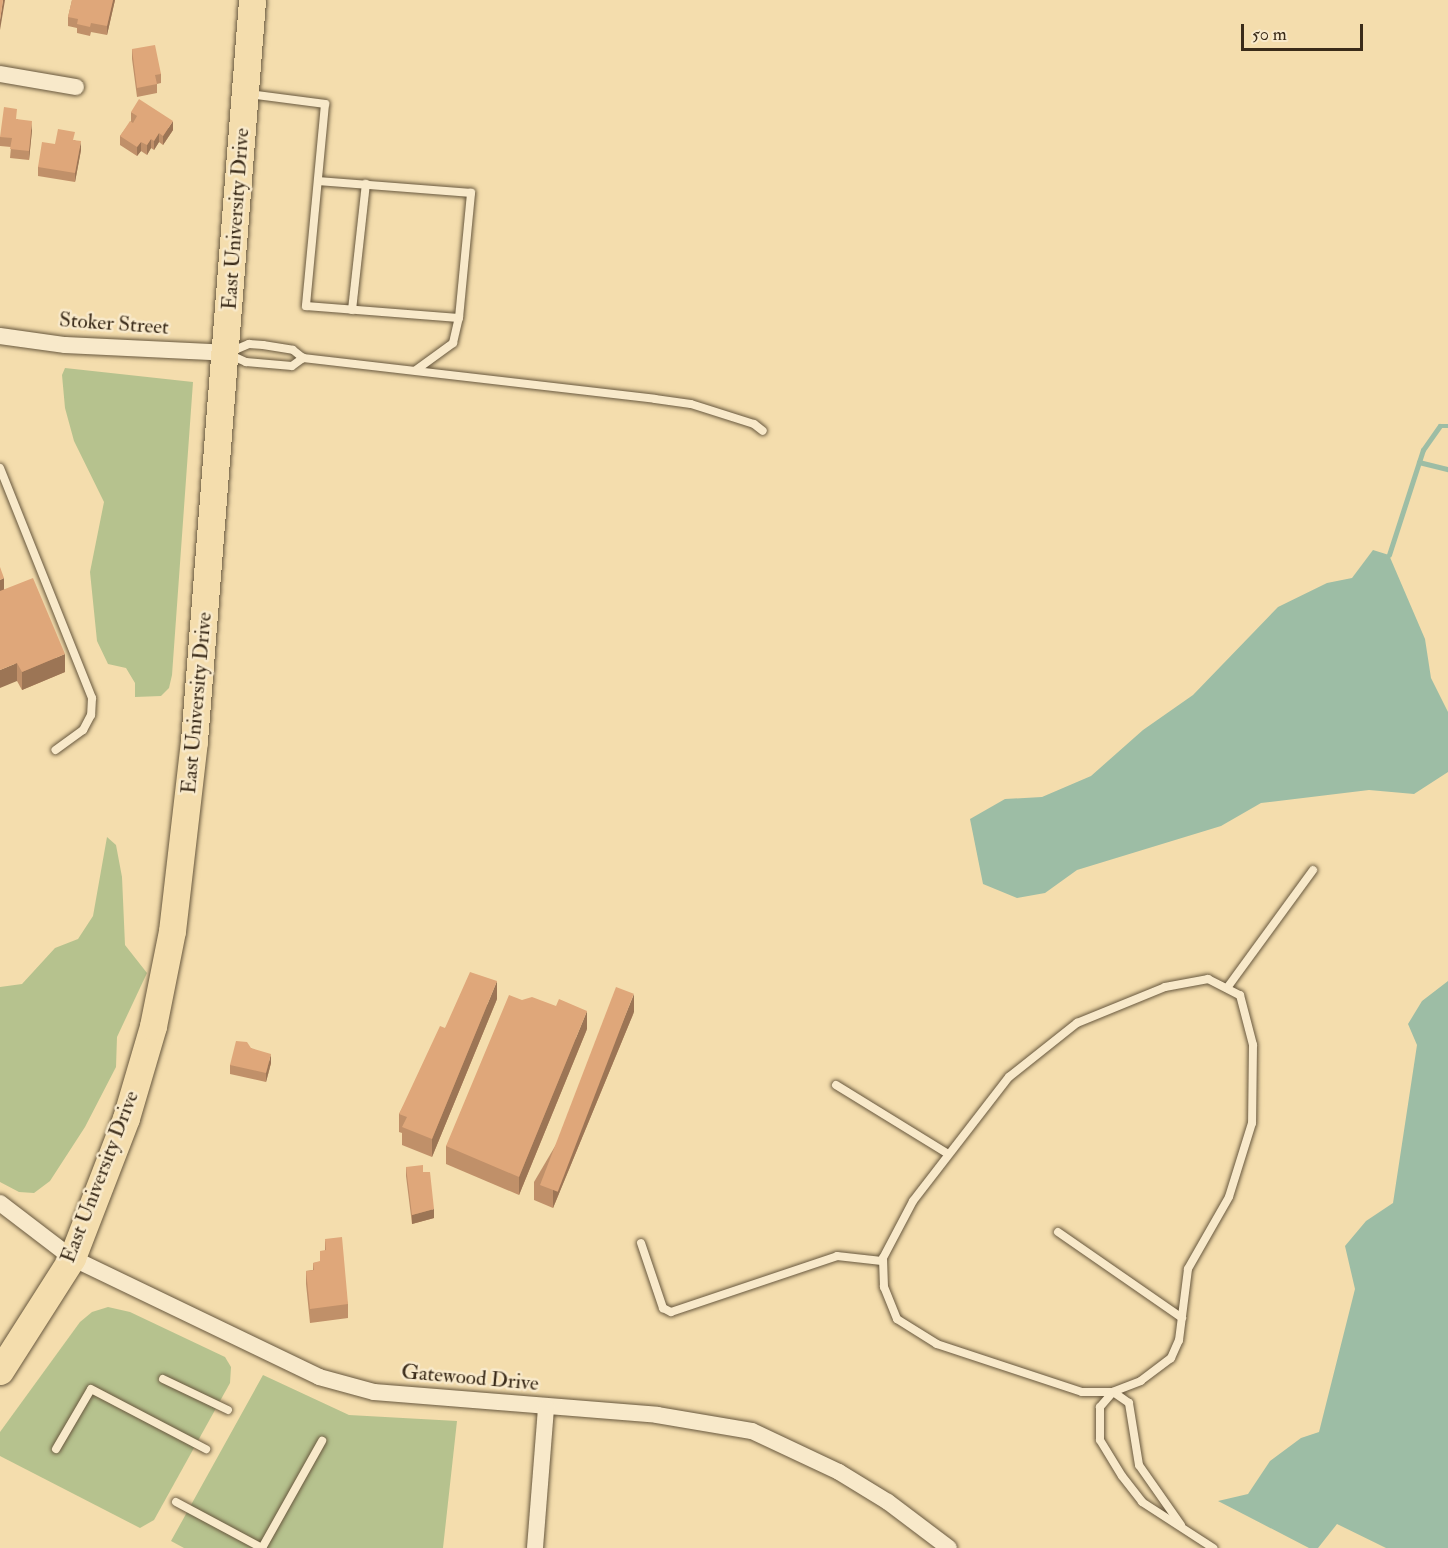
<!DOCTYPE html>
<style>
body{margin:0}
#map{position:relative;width:1448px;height:1548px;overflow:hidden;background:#f4ddad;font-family:"IM FELL Double Pica",serif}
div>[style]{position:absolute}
.green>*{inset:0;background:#b6c28e}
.water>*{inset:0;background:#9dbda5}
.stream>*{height:4.5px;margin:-2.25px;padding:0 2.25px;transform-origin:2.25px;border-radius:2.25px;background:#9dbda5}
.roads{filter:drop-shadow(0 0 2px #68583e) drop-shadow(0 0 2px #68583e)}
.service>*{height:8px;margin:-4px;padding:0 4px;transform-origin:4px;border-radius:4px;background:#f8e9ca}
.minor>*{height:16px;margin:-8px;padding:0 8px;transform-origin:8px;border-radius:8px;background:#f8e9ca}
.primary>*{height:27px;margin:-13.5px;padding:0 13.5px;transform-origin:13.5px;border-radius:13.5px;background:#f4ddad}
.wall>*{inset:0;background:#c09069}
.shaded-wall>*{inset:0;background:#9c7555}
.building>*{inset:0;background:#dfa77a;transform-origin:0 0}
span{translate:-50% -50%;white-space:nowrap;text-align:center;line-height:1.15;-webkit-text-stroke:5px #f8e9ca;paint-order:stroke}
.street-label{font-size:21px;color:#3a2b19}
.scale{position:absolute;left:1241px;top:24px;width:122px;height:27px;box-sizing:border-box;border:3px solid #3a2b19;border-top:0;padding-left:8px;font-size:18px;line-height:21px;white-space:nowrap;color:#3a2b19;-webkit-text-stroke:4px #f8e9ca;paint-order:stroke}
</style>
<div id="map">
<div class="green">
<div style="clip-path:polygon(65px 368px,193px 382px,172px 675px,169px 688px,161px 696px,135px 697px,135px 683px,126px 668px,108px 664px,97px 641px,90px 572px,104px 502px,74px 441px,65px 408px,62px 375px)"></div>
<div style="clip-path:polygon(107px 837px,116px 845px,122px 877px,125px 945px,147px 973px,117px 1037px,116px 1067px,85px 1127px,50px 1181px,34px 1193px,19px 1192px,0 1182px,0 987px,22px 984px,55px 948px,78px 939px,93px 916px)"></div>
<div style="clip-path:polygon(108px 1307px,130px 1312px,225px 1357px,231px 1367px,230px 1383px,154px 1520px,140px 1528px,0 1456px,0 1432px,80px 1322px,92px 1312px)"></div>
<div style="clip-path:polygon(263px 1375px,349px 1415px,457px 1421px,443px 1548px,184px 1548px,171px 1541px)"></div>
</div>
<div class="water">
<div style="clip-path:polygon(1373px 550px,1389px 555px,1425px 639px,1431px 678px,1448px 712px,1448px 772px,1414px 794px,1369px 790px,1261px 803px,1221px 826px,1077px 870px,1045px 893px,1017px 898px,983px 884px,970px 819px,1005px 799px,1042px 797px,1091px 776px,1143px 730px,1193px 695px,1278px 607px,1327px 583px,1352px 578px)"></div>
<div style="clip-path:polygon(1448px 981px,1448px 1548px,1386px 1548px,1337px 1524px,1318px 1548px,1309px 1548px,1218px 1501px,1248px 1494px,1270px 1461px,1301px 1438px,1319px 1432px,1355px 1289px,1345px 1246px,1366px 1221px,1393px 1203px,1417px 1045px,1408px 1024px,1422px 1001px)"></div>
</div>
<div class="stream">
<div style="left:1419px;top:462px;width:30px;rotate:14deg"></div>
<div style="left:1389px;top:555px;width:110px;rotate:-72.1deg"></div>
<div style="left:1423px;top:450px;width:29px;rotate:-55deg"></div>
<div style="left:1440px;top:426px;width:8px"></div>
</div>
<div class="roads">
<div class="service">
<div style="left:249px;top:94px;width:77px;rotate:7.5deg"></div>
<div style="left:325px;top:104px;width:203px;rotate:95.4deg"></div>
<div style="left:306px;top:306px;width:153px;rotate:4.5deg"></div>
<div style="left:459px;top:318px;width:126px;rotate:-84.5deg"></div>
<div style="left:471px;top:193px;width:153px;rotate:-175.5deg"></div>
<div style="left:352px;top:310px;width:127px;rotate:-83.7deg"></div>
<div style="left:230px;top:352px;width:21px;rotate:-23deg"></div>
<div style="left:249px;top:344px;width:14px;rotate:4deg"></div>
<div style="left:263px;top:345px;width:30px;rotate:9deg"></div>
<div style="left:293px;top:350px;width:13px;rotate:39deg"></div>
<div style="left:303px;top:358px;width:354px;rotate:6.6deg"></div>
<div style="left:655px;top:399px;width:36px;rotate:8deg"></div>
<div style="left:691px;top:404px;width:66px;rotate:17.6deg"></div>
<div style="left:754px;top:424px;width:11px;rotate:38deg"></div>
<div style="left:228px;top:354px;width:20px;rotate:24deg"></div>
<div style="left:246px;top:362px;width:46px;rotate:5deg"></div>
<div style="left:292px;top:366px;width:14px;rotate:-36deg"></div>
<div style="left:416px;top:370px;width:46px;rotate:-36.1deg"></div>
<div style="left:453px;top:343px;width:26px;rotate:-77deg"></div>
<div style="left:0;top:468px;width:248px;rotate:68.2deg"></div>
<div style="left:92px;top:698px;width:17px;rotate:93deg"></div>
<div style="left:91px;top:715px;width:17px;rotate:118deg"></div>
<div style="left:83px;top:730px;width:34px;rotate:144deg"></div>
<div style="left:1208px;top:979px;width:36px;rotate:27deg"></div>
<div style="left:1240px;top:995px;width:52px;rotate:75.4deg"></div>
<div style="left:1253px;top:1045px;width:78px;rotate:90.7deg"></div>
<div style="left:1252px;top:1123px;width:77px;rotate:107.3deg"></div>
<div style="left:1229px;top:1197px;width:83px;rotate:119.7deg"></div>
<div style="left:1188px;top:1269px;width:72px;rotate:97.2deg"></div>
<div style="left:1179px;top:1340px;width:20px;rotate:114deg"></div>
<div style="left:1171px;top:1358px;width:38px;rotate:143deg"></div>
<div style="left:1141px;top:1381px;width:30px;rotate:159deg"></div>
<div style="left:1113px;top:1392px;width:31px;rotate:180deg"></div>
<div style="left:1082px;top:1392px;width:153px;rotate:-161.7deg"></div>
<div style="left:937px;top:1344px;width:47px;rotate:-148deg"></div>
<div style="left:897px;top:1319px;width:35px;rotate:-112deg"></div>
<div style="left:884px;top:1287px;width:29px;rotate:-92deg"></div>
<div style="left:883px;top:1258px;width:64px;rotate:-62.2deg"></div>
<div style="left:913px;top:1201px;width:157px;rotate:-52.3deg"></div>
<div style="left:1009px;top:1077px;width:87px;rotate:-38.5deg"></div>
<div style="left:1077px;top:1023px;width:95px;rotate:-22.2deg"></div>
<div style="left:1165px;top:987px;width:44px;rotate:-10.5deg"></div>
<div style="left:1227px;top:988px;width:146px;rotate:-53.9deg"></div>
<div style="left:836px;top:1085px;width:132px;rotate:31.6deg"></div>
<div style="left:1058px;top:1232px;width:151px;rotate:34.7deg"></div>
<div style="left:641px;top:1243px;width:69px;rotate:71.3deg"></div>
<div style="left:663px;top:1308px;width:9px;rotate:27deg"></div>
<div style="left:671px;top:1312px;width:175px;rotate:-18.6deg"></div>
<div style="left:837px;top:1256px;width:45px;rotate:6.3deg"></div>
<div style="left:163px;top:1379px;width:72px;rotate:25.5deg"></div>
<div style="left:56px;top:1449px;width:69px;rotate:-59.7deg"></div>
<div style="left:91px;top:1389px;width:130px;rotate:27.6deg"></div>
<div style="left:176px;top:1502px;width:98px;rotate:28.1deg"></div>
<div style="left:262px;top:1548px;width:123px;rotate:-60.7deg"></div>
<div style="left:1181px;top:1525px;width:73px;rotate:-125deg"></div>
<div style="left:1139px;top:1465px;width:63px;rotate:-99.2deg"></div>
<div style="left:1129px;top:1403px;width:19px;rotate:-145deg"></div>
<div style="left:1113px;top:1392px;width:20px;rotate:131deg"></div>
<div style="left:1100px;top:1407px;width:33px;rotate:90deg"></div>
<div style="left:1100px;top:1440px;width:42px;rotate:58.6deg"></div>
<div style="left:1122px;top:1476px;width:33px;rotate:52deg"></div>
<div style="left:1142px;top:1502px;width:85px;rotate:32.9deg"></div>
</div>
<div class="minor">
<div style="left:0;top:74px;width:77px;rotate:9.7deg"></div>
<div style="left:0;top:336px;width:66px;rotate:7.9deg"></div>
<div style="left:65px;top:345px;width:161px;rotate:2.8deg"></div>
<div style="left:0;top:1203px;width:91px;rotate:37.4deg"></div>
<div style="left:72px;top:1258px;width:274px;rotate:25.7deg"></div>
<div style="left:319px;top:1377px;width:57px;rotate:15.3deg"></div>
<div style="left:374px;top:1392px;width:284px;rotate:4.6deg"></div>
<div style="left:657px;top:1415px;width:96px;rotate:9.6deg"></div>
<div style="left:752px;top:1431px;width:96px;rotate:25.2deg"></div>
<div style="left:839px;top:1472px;width:57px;rotate:31.5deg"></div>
<div style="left:888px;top:1502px;width:76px;rotate:37deg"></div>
<div style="left:535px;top:1548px;width:141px;rotate:-85.5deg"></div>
</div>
<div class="primary">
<div style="left:0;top:1371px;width:134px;rotate:-57.5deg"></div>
<div style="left:72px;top:1258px;width:150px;rotate:-68.9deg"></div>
<div style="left:126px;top:1118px;width:96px;rotate:-73.6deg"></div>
<div style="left:153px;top:1026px;width:97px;rotate:-78.7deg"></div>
<div style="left:172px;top:931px;width:191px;rotate:-83.4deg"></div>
<div style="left:194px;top:741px;width:743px;rotate:-85.52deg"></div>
</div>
</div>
<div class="wall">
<div style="clip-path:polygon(72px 0,115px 0,107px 35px,91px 32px,90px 36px,77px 33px,77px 28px,68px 26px,68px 17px)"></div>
<div style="clip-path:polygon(132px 49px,161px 74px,161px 83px,157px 84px,157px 93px,137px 97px,132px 59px)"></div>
<div style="clip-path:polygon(131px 112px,173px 130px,163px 145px,159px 142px,154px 150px,151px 148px,147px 155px,141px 151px,137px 156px,120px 145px,120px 136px,131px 121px)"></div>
<div style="clip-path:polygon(17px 119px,32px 130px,29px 160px,10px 158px,11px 147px,0 146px,0 137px)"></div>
<div style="clip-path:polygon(75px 140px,81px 150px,75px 182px,38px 176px,38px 167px,55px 144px)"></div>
<div style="clip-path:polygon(4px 589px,65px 672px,22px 690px,17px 681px)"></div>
<div style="clip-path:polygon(497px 999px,432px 1157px,402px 1145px,402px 1133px,399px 1132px,399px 1114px,445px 1028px)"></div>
<div style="clip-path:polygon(634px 1012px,553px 1208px,534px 1200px,534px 1182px)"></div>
<div style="clip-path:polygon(587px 1029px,519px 1195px,446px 1164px,446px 1146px)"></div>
<div style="clip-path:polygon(251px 1048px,271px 1063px,266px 1082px,230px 1074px,230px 1065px)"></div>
<div style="clip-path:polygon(406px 1167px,423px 1172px,434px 1218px,412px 1224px,406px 1176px)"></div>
<div style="clip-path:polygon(325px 1239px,348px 1304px,348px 1318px,310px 1323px,306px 1284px,306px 1271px,313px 1270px,313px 1263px,320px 1262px,325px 1250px)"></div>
</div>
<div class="shaded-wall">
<div style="clip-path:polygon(3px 0,5px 0,0 30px,0 20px)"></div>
<div style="clip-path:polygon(113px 0,115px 0,107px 35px,107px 26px)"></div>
<div style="clip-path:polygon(32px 121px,32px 130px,29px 160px,29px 151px)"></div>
<div style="clip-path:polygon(173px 121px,173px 130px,163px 145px,163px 136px)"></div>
<div style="clip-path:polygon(159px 133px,159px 142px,154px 150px,154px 141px)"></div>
<div style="clip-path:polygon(151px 139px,151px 148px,147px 155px,147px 145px)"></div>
<div style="clip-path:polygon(81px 141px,81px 150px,75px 182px,75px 173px)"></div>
<div style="clip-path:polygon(141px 142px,141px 151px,137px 156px,137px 147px)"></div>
<div style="clip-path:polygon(4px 578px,4px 596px,0 598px,0 580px)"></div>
<div style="clip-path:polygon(65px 654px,65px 672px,22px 690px,22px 672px)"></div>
<div style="clip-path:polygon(17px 663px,17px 681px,0 688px,0 670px)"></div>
<div style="clip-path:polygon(497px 981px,497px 999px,432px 1157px,432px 1139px)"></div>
<div style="clip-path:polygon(634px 994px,634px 1012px,553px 1208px,553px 1190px)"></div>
<div style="clip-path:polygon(587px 1011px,587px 1029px,519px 1195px,519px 1177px)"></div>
<div style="clip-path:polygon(271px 1054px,271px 1063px,266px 1082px,266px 1073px)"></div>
<div style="clip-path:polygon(434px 1209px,434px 1218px,412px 1224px,412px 1215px)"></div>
</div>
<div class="building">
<div style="clip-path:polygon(0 0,3px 0,0 20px)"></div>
<div style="clip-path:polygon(72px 0,113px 0,107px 26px,91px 23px,90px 27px,77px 24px,78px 19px,68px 17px)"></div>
<div style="clip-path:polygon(155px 45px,161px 74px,155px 75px,157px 84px,137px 88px,132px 49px)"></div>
<div style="clip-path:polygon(139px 99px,173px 121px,163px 136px,159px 133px,154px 141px,151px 139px,147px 145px,141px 142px,137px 147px,120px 136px,130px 121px,133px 123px,137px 116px,131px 112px)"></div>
<div style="clip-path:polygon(4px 107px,17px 109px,16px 119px,32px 121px,29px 151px,10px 149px,12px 138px,0 137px)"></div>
<div style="clip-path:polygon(58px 129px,75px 132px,73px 140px,81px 141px,75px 173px,38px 167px,42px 142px,55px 144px)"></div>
<div style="clip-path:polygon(0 567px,4px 578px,0 580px)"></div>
<div style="clip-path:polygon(33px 578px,65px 654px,22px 672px,17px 663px,0 670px,0 591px)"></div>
<div style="clip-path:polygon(470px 972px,497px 981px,432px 1139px,402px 1127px,407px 1117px,399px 1114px,440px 1026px,445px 1028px)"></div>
<div style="left:616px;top:987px;width:19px;height:212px;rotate:21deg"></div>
<div style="clip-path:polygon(509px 995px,522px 1000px,532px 997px,556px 1006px,559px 999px,587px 1011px,519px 1177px,446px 1146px)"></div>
<div style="clip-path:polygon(236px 1041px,247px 1042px,251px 1048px,271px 1054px,266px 1073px,230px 1065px)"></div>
<div style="clip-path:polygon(423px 1165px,423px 1172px,430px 1172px,434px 1209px,412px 1215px,406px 1167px)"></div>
<div style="clip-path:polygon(342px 1237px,348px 1304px,310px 1309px,306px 1271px,314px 1270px,313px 1263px,320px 1261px,320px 1251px,326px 1250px,325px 1239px)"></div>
</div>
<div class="street-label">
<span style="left:236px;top:219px;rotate:-86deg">East University Drive</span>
<span style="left:114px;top:324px;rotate:4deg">Stoker Street</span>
<span style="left:197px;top:703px;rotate:-85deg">East University Drive</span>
<span style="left:100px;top:1177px;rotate:-69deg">East University Drive</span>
<span style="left:470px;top:1378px;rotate:5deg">Gatewood Drive</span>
</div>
<div class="scale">50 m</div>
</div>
